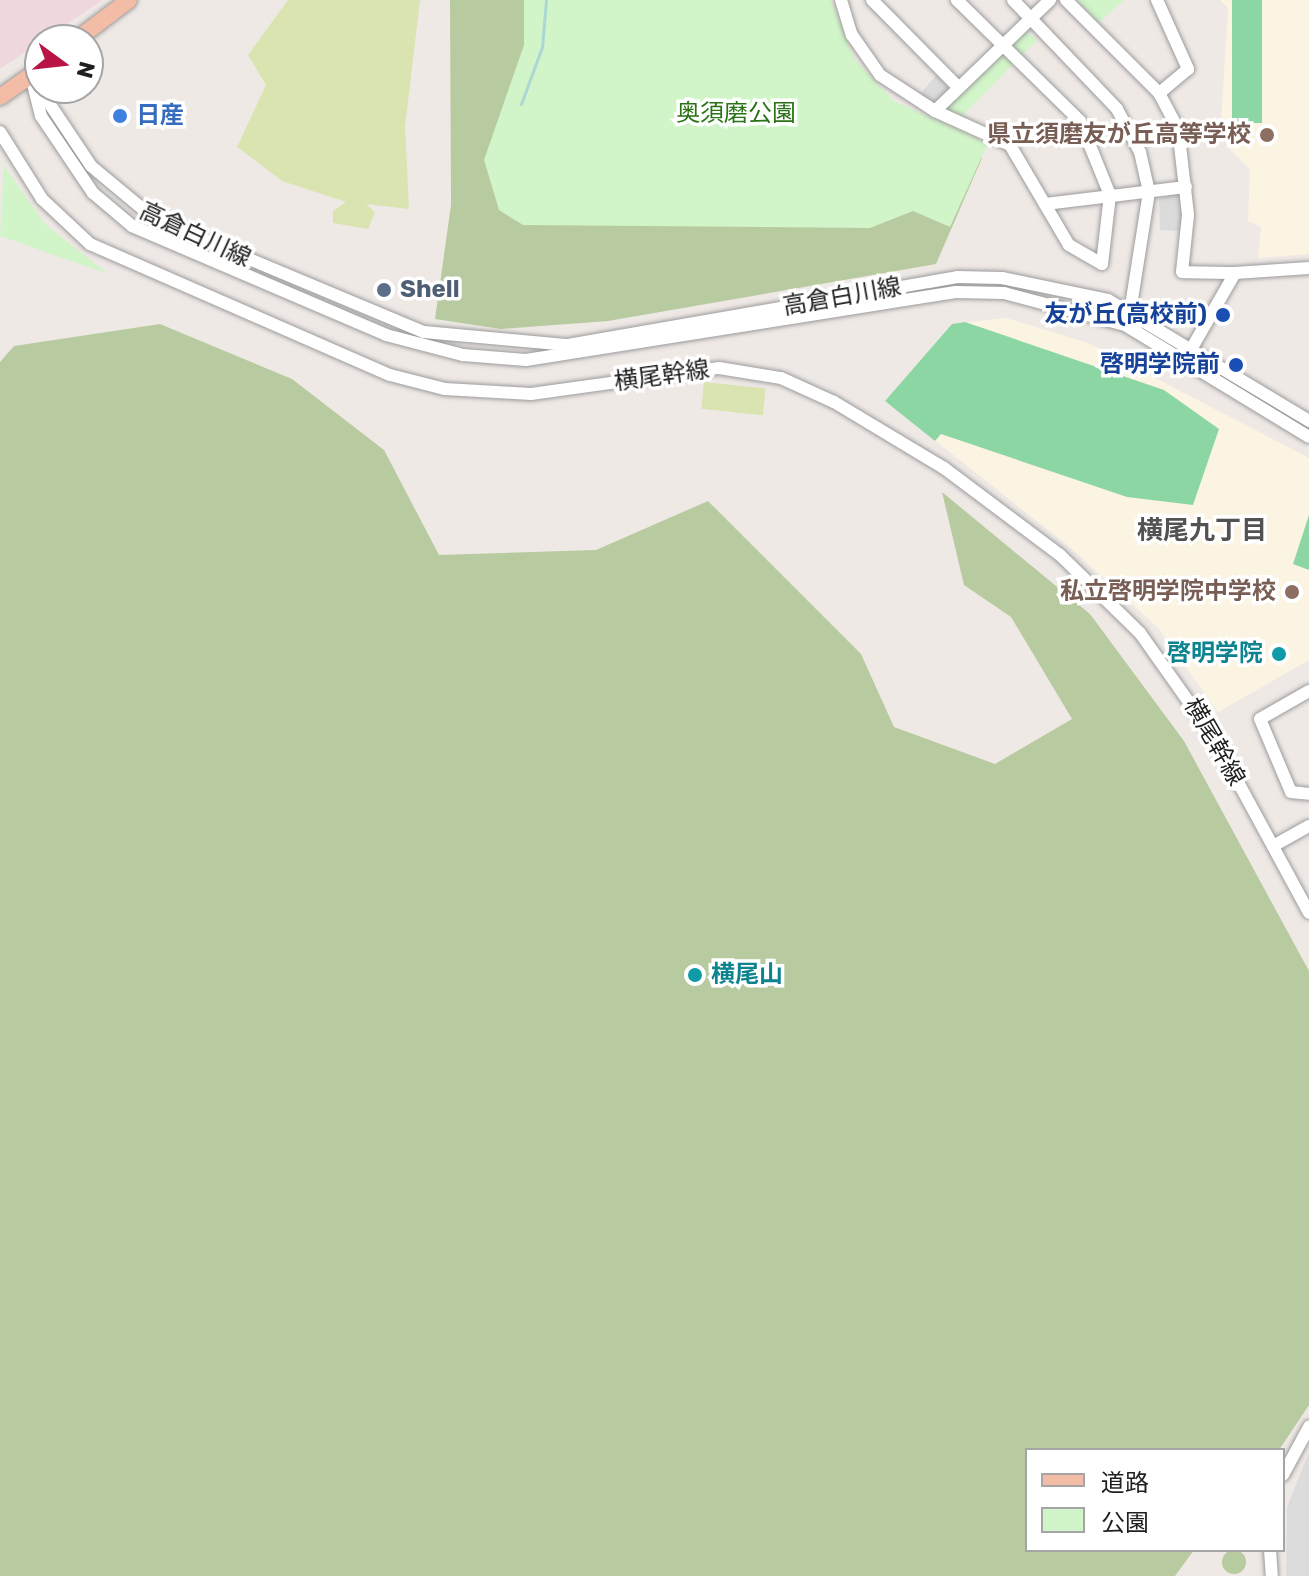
<!DOCTYPE html>
<meta charset="utf-8">
<style>
body{margin:0}
#map{position:relative;width:1309px;height:1576px;overflow:hidden;background:#efe9e6;font-family:Rubik,"Noto Sans JP",sans-serif}
div>[style]{position:absolute}
.residential>*{inset:0;background:#dddcdc}
.commercial>*{inset:0;background:#eed7dd}
.education>*{inset:0;background:#fcf4e2}
.grass>*{inset:0;background:#d9e4b1;transform-origin:0 0}
.forest>*{inset:0;background:#b8ca9f}
.round{border-radius:50%}
.park>*{inset:0;background:#d1f4c8}
.pitch>*{inset:0;background:#8cd6a4;transform-origin:0 0}
.parking>*{inset:0;background:#dbdbdb}
.stream>*{height:3px;margin:-1.5px;padding:0 1.5px;transform-origin:1.5px;border-radius:1.5px;background:#abd8d5}
.roads{filter:drop-shadow(0 0 2px #9c9c9c) drop-shadow(0 0 2px #9c9c9c)}
.minor>*{height:12px;margin:-6px;padding:0 6px;transform-origin:6px;border-radius:6px;background:#fff}
.major>*{height:16px;margin:-8px;padding:0 8px;transform-origin:8px;border-radius:8px;background:#f3bca7}
.dots>*{width:22px;height:22px;translate:-50% -50%;box-sizing:border-box;border:4px solid #fff;border-radius:50%}
span{translate:-50% -50%;white-space:nowrap;text-align:center;line-height:1.15;-webkit-text-stroke:7px #fff;paint-order:stroke}
.park-label{font-size:24px;color:#2a7317}
.shop-label{font-size:24px;color:#366cbe;font-weight:700}
.left{translate:0 -50%;text-align:left}
.education-label{font-size:24px;color:#785e54;font-weight:700}
.right{translate:-100% -50%;text-align:right}
.street-label{font-size:24px;color:#1f1f1f}
.service-label{font-size:24px;color:#4e5e75;font-weight:700}
.transit-label{font-size:24px;color:#164399;font-weight:700}
.culture-label{font-size:24px;color:#0d838f;font-weight:700}
.neighbourhood-label{font-size:26px;color:#525252;font-weight:700}
.legend{position:absolute;left:1025px;top:1448px;width:260px;height:104px;box-sizing:border-box;background:#fff;border:2px solid #a5a5a5;margin:0;padding:10px 14px;list-style:none;font-size:24px;color:#1f1f1f}
.legend li{display:flex;align-items:center;gap:16px;height:40px}
.legend b{width:40px;border:2px solid #a5a5a5}
.north{position:absolute;left:24px;top:24px;width:80px;height:80px;box-sizing:border-box;background:#fff;border:2px solid #a5a5a5;border-radius:50%;rotate:105deg;font-size:22px;font-weight:700;line-height:32px;text-align:center;color:#1f1f1f}
.north::after{content:'';display:block;margin:auto;width:28px;height:36px;background:#b91445;clip-path:polygon(50% 0,100% 100%,50% 72%,0 100%)}
</style>
<div id="map">
<div class="residential">
<div style="clip-path:polygon(1309px 1452px,1309px 1576px,1286px 1576px,1287px 1507px)"></div>
</div>
<div class="commercial">
<div style="clip-path:polygon(0 0,103px 0,0 69px)"></div>
</div>
<div class="education">
<div style="clip-path:polygon(1220px 0,1309px 0,1309px 254px,1258px 258px,1261px 227px,1248px 221px,1250px 170px,1229px 148px,1221px 122px,1228px 8px)"></div>
<div style="clip-path:polygon(1006px 318px,1088px 343px,1309px 458px,1309px 660px,1218px 712px,1158px 628px,1071px 548px,885px 401px,952px 324px)"></div>
</div>
<div class="grass">
<div style="clip-path:polygon(288px 0,420px 0,405px 127px,409px 209px,366px 204px,375px 212px,368px 229px,333px 223px,333px 211px,346px 202px,282px 181px,237px 147px,266px 85px,248px 55px)"></div>
<div style="left:704px;top:382px;width:62px;height:27px;rotate:6deg"></div>
</div>
<div class="forest">
<div style="clip-path:polygon(450px 0,788px 0,928px 146px,982px 158px,936px 264px,608px 321px,501px 329px,435px 319px,451px 205px)"></div>
<div style="clip-path:polygon(160px 324px,292px 379px,384px 450px,439px 555px,596px 550px,708px 501px,861px 654px,894px 727px,995px 764px,1072px 719px,1011px 617px,964px 585px,942px 492px,1090px 614px,1184px 741px,1309px 971px,1309px 1405px,1279px 1450px,1027px 1450px,1027px 1550px,1194px 1550px,1175px 1576px,0 1576px,0 362px,14px 346px)"></div>
<div class="round" style="left:1222px;top:1550px;width:24px;height:24px"></div>
</div>
<div class="park">
<div style="clip-path:polygon(524px 0,831px 0,855px 60px,894px 101px,988px 143px,950px 227px,913px 211px,870px 228px,523px 225px,499px 210px,484px 160px,524px 45px)"></div>
<div style="clip-path:polygon(1076px 0,1124px 0,1098px 23px)"></div>
<div style="clip-path:polygon(1024px 30px,1037px 40px,960px 118px,949px 113px,947px 106px)"></div>
<div style="clip-path:polygon(4px 166px,45px 224px,108px 274px,0 236px)"></div>
</div>
<div class="pitch">
<div style="left:1232px;top:0;width:30px;height:123px"></div>
<div style="clip-path:polygon(965px 322px,1164px 390px,1219px 429px,1193px 505px,1127px 497px,941px 434px,935px 441px,885px 401px,952px 324px)"></div>
<div style="clip-path:polygon(1309px 515px,1309px 570px,1293px 564px)"></div>
</div>
<div class="parking">
<div style="clip-path:polygon(938px 73px,949px 90px,933px 106px,918px 97px)"></div>
<div style="clip-path:polygon(1179px 192px,1182px 231px,1160px 230px,1159px 199px)"></div>
</div>
<div class="stream">
<div style="left:521px;top:104px;width:61px;rotate:-69.8deg"></div>
<div style="left:542px;top:47px;width:47px;rotate:-85.1deg"></div>
</div>
<div class="roads">
<div class="minor">
<div style="left:841px;top:0;width:37px;rotate:73deg"></div>
<div style="left:852px;top:35px;width:49px;rotate:55deg"></div>
<div style="left:880px;top:75px;width:66px;rotate:33.2deg"></div>
<div style="left:935px;top:111px;width:82px;rotate:24.4deg"></div>
<div style="left:1010px;top:145px;width:116px;rotate:59.5deg"></div>
<div style="left:1069px;top:245px;width:38px;rotate:30deg"></div>
<div style="left:1102px;top:264px;width:69px;rotate:-83.4deg"></div>
<div style="left:1110px;top:195px;width:80px;rotate:-112.1deg"></div>
<div style="left:1080px;top:121px;width:173px;rotate:-135.5deg"></div>
<div style="left:872px;top:0;width:122px;rotate:45.3deg"></div>
<div style="left:1013px;top:0;width:151px;rotate:46.3deg"></div>
<div style="left:1117px;top:109px;width:49px;rotate:61.9deg"></div>
<div style="left:1140px;top:152px;width:41px;rotate:77.3deg"></div>
<div style="left:1149px;top:192px;width:128px;rotate:99deg"></div>
<div style="left:1066px;top:0;width:132px;rotate:45deg"></div>
<div style="left:1159px;top:93px;width:40px;rotate:62deg"></div>
<div style="left:1178px;top:128px;width:88px;rotate:83.4deg"></div>
<div style="left:1188px;top:215px;width:57px;rotate:96deg"></div>
<div style="left:1182px;top:272px;width:53px;rotate:1.1deg"></div>
<div style="left:1157px;top:0;width:76px;rotate:65.8deg"></div>
<div style="left:1188px;top:69px;width:38px;rotate:140deg"></div>
<div style="left:31px;top:76px;width:41px;rotate:76deg"></div>
<div style="left:41px;top:116px;width:93px;rotate:56deg"></div>
<div style="left:93px;top:193px;width:51px;rotate:40.2deg"></div>
<div style="left:132px;top:226px;width:276px;rotate:23.2deg"></div>
<div style="left:386px;top:335px;width:80px;rotate:14.6deg"></div>
<div style="left:463px;top:355px;width:63px;rotate:4.5deg"></div>
<div style="left:526px;top:360px;width:435px;rotate:-9deg"></div>
<div style="left:956px;top:292px;width:48px;rotate:1.2deg"></div>
<div style="left:1004px;top:293px;width:125px;rotate:14.8deg"></div>
<div style="left:1125px;top:325px;width:215px;rotate:31.3deg"></div>
<div style="left:37px;top:85px;width:97px;rotate:56.3deg"></div>
<div style="left:91px;top:166px;width:85px;rotate:39.7deg"></div>
<div style="left:156px;top:220px;width:290px;rotate:22.7deg"></div>
<div style="left:424px;top:332px;width:145px;rotate:5.2deg"></div>
<div style="left:568px;top:345px;width:395px;rotate:-9.9deg"></div>
<div style="left:957px;top:277px;width:45px;rotate:1.3deg"></div>
<div style="left:1002px;top:278px;width:108px;rotate:11.7deg"></div>
<div style="left:1108px;top:300px;width:235px;rotate:31deg"></div>
<div style="left:935px;top:111px;width:160px;rotate:-44deg"></div>
<div style="left:0;top:132px;width:79px;rotate:57.9deg"></div>
<div style="left:42px;top:199px;width:66px;rotate:43.2deg"></div>
<div style="left:90px;top:244px;width:327px;rotate:23.6deg"></div>
<div style="left:390px;top:375px;width:57px;rotate:14.3deg"></div>
<div style="left:445px;top:389px;width:86px;rotate:3.3deg"></div>
<div style="left:531px;top:394px;width:190px;rotate:-7.9deg"></div>
<div style="left:719px;top:368px;width:63px;rotate:9.2deg"></div>
<div style="left:781px;top:378px;width:58px;rotate:24.4deg"></div>
<div style="left:834px;top:402px;width:128px;rotate:31deg"></div>
<div style="left:944px;top:468px;width:145px;rotate:36.9deg"></div>
<div style="left:1060px;top:555px;width:112px;rotate:44.3deg"></div>
<div style="left:1140px;top:633px;width:126px;rotate:54.7deg"></div>
<div style="left:1213px;top:736px;width:201px;rotate:61.5deg"></div>
<div style="left:1045px;top:204px;width:142px;rotate:-6.9deg"></div>
<div style="left:1193px;top:346px;width:84px;rotate:-60.1deg"></div>
<div style="left:1235px;top:273px;width:74px;rotate:-3.9deg"></div>
<div style="left:1309px;top:691px;width:56px;rotate:150.3deg"></div>
<div style="left:1260px;top:719px;width:79px;rotate:67deg"></div>
<div style="left:1291px;top:792px;width:18px;rotate:6deg"></div>
<div style="left:1273px;top:846px;width:41px;rotate:-29.1deg"></div>
<div style="left:1283px;top:1475px;width:55px;rotate:-61.6deg"></div>
<div style="left:1270px;top:1550px;width:26px;rotate:86deg"></div>
</div>
<div class="major">
<div style="left:76px;top:40px;width:66px;rotate:-37deg"></div>
<div style="left:0;top:97px;width:49px;rotate:-35deg"></div>
</div>
</div>
<div class="dots">
<div style="left:120px;top:116px;background:#3f7fe0"></div>
<div style="left:1267px;top:135px;background:#8d6e63"></div>
<div style="left:384px;top:290px;background:#5c6f8a"></div>
<div style="left:1223px;top:315px;background:#1a4fb4"></div>
<div style="left:1236px;top:365px;background:#1a4fb4"></div>
<div style="left:1292px;top:592px;background:#8d6e63"></div>
<div style="left:1279px;top:654px;background:#0f9aa8"></div>
<div style="left:695px;top:975px;background:#0f9aa8"></div>
</div>
<div class="park-label">
<span style="left:736px;top:114px">奥須磨公園</span>
</div>
<div class="shop-label">
<span class="left" style="left:136px;top:116px">日産</span>
</div>
<div class="education-label">
<span class="right" style="left:1251px;top:135px">県立須磨友が丘高等学校</span>
<span class="right" style="left:1276px;top:592px">私立啓明学院中学校</span>
</div>
<div class="street-label">
<span style="left:195px;top:235px;rotate:25deg">高倉白川線</span>
<span style="left:842px;top:297px;rotate:-10deg">高倉白川線</span>
<span style="left:662px;top:376px;rotate:-8deg">横尾幹線</span>
<span style="left:1214px;top:742px;rotate:60deg">横尾幹線</span>
</div>
<div class="service-label">
<span class="left" style="left:400px;top:290px">Shell</span>
</div>
<div class="transit-label">
<span class="right" style="left:1207px;top:315px">友が丘(高校前)</span>
<span class="right" style="left:1220px;top:365px">啓明学院前</span>
</div>
<div class="culture-label">
<span class="right" style="left:1263px;top:654px">啓明学院</span>
<span class="left" style="left:711px;top:975px">横尾山</span>
</div>
<div class="neighbourhood-label">
<span style="left:1202px;top:531px">横尾九丁目</span>
</div>
<ul class="legend">
<li><b style="height:10px;background:#f3bca7"></b>道路</li>
<li><b style="height:22px;background:#d1f4c8"></b>公園</li>
</ul>
<div class="north">N</div>
</div>
